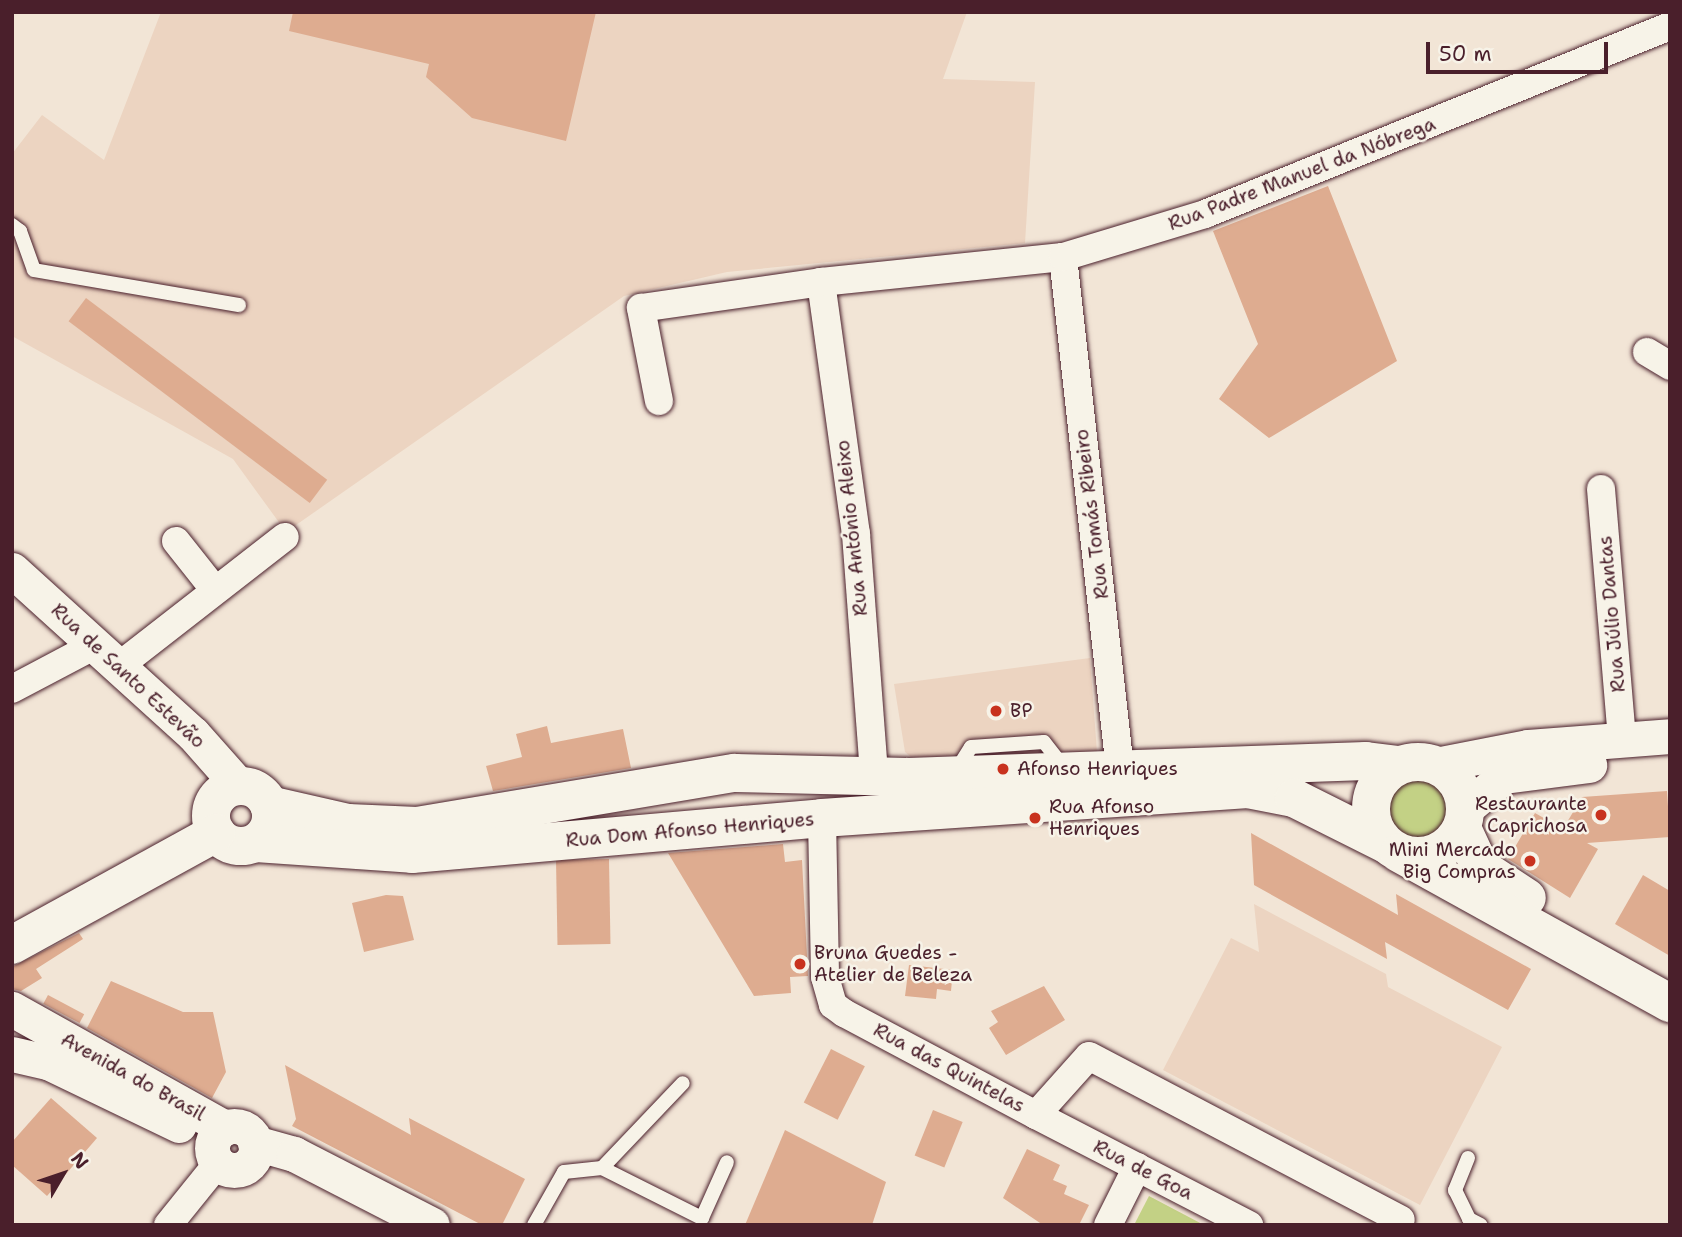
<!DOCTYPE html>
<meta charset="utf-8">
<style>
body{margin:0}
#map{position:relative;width:1682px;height:1237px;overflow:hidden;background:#f2e5d6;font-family:"Shantell Sans",sans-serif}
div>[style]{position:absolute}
.built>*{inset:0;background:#ecd4c1}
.green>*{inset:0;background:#c3d185}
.round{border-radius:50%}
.building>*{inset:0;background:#deac90;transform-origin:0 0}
.roads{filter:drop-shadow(0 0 2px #4a1f2b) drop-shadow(0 0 2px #4a1f2b)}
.service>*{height:14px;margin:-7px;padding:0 7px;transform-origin:7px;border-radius:7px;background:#f7f3e8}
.minor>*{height:28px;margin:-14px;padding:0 14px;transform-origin:14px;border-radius:14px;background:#f7f3e8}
.tertiary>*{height:35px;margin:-17.5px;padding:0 17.5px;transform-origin:17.5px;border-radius:17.5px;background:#f7f3e8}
.tertiary>.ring{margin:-17.5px;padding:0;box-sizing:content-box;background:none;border:35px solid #f7f3e8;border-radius:50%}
.secondary>*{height:38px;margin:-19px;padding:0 19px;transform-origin:19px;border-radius:19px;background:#f7f3e8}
.secondary>.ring{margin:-19px;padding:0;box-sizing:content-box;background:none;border:38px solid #f7f3e8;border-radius:50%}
.dots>*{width:19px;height:19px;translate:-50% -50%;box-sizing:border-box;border:4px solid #f7f3e8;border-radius:50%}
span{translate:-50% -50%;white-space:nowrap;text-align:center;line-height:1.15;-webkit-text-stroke:5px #f7f3e8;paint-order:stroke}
.street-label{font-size:19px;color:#4a1f2b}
.poi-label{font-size:19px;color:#4a1f2b}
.left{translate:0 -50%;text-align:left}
.right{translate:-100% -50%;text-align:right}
.frame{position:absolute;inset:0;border:14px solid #4a1f2b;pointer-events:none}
.north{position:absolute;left:28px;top:1139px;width:70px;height:70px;-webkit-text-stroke:5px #f7f3e8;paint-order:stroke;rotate:51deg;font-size:19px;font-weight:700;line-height:28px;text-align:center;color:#4a1f2b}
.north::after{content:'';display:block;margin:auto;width:24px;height:32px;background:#4a1f2b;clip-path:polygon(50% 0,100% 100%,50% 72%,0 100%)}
.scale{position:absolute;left:1426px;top:42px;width:182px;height:32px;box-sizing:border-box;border:4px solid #4a1f2b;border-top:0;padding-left:9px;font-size:21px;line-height:24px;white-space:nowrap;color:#4a1f2b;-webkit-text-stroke:5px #f7f3e8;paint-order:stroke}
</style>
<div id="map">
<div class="built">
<div style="clip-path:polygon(161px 12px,967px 12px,943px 79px,1035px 82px,1025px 243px,727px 272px,624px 296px,286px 532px,233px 459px,12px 336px,12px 154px,42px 115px,104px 160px)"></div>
<div style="clip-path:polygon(1090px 658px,1097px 753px,917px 762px,905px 752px,894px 684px)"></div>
<div style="clip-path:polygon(1254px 904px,1386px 974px,1388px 987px,1502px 1047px,1420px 1205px,1163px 1070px,1231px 938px,1259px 952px)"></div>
</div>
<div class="green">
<div class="round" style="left:1385px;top:774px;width:68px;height:68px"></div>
<div style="clip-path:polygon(1149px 1196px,1204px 1225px,1134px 1225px)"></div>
</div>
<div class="building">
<div style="clip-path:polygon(293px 12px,596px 12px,566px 141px,472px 118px,426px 77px,429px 64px,289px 31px)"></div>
<div style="clip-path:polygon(1328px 186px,1397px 361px,1269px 438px,1219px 399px,1258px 344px,1213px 231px)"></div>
<div style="left:86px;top:298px;width:302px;height:29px;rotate:37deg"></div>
<div style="clip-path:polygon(547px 726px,551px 743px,623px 729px,631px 768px,493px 791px,486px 766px,522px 757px,516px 734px)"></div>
<div style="clip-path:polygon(1667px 791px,1670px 837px,1587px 843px,1598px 849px,1570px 898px,1508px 859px,1535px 813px,1563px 829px,1582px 797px)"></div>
<div style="clip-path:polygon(1251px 833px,1398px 915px,1396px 894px,1531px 969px,1508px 1010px,1385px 942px,1387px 959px,1254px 885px)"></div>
<div style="clip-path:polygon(783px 844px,785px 862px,802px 860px,808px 976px,790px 977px,791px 993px,754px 996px,668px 853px)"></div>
<div style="left:609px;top:859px;width:85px;height:53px;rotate:89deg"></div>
<div style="clip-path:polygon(1643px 875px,1670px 891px,1670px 956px,1615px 924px)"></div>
<div style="clip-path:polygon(386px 895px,403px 896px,414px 940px,364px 952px,352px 903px)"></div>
<div style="clip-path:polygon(79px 933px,83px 939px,36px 969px,42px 978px,21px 991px,12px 989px,12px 967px)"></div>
<div style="clip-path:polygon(909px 965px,953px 970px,951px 991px,937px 989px,936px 999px,905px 996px)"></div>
<div style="clip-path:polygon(111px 981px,183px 1012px,213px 1012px,226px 1072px,212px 1098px,87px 1028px)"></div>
<div style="clip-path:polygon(1044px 986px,1065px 1020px,1006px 1055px,989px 1028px,998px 1022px,991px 1011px)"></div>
<div style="left:48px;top:995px;width:41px;height:10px;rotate:28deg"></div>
<div style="left:831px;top:1049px;width:38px;height:60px;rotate:27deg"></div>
<div style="clip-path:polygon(285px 1065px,411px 1135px,409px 1118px,525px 1179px,502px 1225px,482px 1225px,292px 1126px,296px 1119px)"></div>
<div style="clip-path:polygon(51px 1098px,97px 1138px,47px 1196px,12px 1165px,12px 1142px)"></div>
<div style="left:933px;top:1110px;width:32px;height:49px;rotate:22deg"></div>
<div style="clip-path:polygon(785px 1130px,886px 1182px,872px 1225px,745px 1225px)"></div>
<div style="clip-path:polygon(1027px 1149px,1060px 1165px,1053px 1180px,1067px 1186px,1064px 1194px,1089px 1205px,1079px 1225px,1043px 1225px,1003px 1198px)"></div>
</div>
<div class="roads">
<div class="service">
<div style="left:12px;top:225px;width:10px;rotate:37deg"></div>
<div style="left:20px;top:231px;width:41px;rotate:70.3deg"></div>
<div style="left:34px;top:270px;width:208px;rotate:9.7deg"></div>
<div style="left:956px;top:771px;width:28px;rotate:-58deg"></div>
<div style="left:971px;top:747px;width:73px;rotate:-3.9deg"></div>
<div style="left:1044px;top:742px;width:33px;rotate:52deg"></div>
<div style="left:1468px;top:1158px;width:35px;rotate:112deg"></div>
<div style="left:1455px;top:1190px;width:32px;rotate:64deg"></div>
<div style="left:1469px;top:1219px;width:13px;rotate:27deg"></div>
<div style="left:602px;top:1168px;width:112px;rotate:26.6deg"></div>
<div style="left:702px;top:1218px;width:61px;rotate:-65.9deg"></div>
<div style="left:534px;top:1225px;width:61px;rotate:-60.5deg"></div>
<div style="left:564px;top:1172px;width:38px;rotate:-6deg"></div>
<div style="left:602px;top:1168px;width:117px;rotate:-46.4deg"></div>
</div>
<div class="minor">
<div style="left:1063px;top:257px;width:533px;rotate:83.65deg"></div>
<div style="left:821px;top:282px;width:254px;rotate:82.1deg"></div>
<div style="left:856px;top:534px;width:242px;rotate:85.7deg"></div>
<div style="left:1647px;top:352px;width:27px;rotate:31deg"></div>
<div style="left:659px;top:401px;width:95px;rotate:-101deg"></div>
<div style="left:641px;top:308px;width:182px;rotate:-8.2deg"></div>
<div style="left:821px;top:282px;width:243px;rotate:-5.9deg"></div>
<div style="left:1063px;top:257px;width:148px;rotate:-16.8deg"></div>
<div style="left:1205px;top:214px;width:502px;rotate:-22.01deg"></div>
<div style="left:1601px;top:489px;width:251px;rotate:85.2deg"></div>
<div style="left:176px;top:541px;width:61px;rotate:51.6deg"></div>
<div style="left:119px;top:666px;width:210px;rotate:-37.9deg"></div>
<div style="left:12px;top:689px;width:94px;rotate:-27.9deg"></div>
<div style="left:822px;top:818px;width:159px;rotate:88.9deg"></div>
<div style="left:825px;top:977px;width:29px;rotate:74deg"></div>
<div style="left:833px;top:1005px;width:14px;rotate:36deg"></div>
<div style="left:844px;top:1013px;width:217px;rotate:28deg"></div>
<div style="left:1036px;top:1115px;width:79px;rotate:-48.1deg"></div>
<div style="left:1089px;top:1056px;width:352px;rotate:27.7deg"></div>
<div style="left:1036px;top:1115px;width:240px;rotate:27.3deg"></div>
<div style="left:168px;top:1225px;width:80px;rotate:-51.1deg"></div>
<div style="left:1108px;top:1225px;width:65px;rotate:-63.4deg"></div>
</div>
<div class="tertiary">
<div style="left:12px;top:570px;width:244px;rotate:42.2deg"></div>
<div style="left:193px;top:734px;width:69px;rotate:48.5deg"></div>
<div style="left:1436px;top:765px;width:94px;rotate:-11.1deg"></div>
<div style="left:1528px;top:747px;width:142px;rotate:-4.4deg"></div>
<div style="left:1465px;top:809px;width:51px;rotate:-40.2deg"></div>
<div style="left:1504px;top:776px;width:86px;rotate:-7.4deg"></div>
<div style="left:12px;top:1009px;width:244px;rotate:29.2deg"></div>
<div style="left:12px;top:1054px;width:39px;rotate:13deg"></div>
<div style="left:50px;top:1063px;width:143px;rotate:25.7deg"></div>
<div class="ring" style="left:212px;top:1126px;width:9px;height:9px"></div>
<div style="left:255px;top:1143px;width:41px;rotate:15.8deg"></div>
<div style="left:294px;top:1154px;width:155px;rotate:27.2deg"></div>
</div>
<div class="secondary">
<div class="ring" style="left:1371px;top:762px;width:56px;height:56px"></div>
<div class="ring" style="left:211px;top:786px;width:22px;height:22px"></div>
<div style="left:269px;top:805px;width:81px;rotate:12.8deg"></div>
<div style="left:348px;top:823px;width:69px;rotate:2.5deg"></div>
<div style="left:417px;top:826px;width:322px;rotate:-9.5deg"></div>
<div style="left:735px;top:773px;width:174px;rotate:1.3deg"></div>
<div style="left:909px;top:777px;width:457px;rotate:-2deg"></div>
<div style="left:1366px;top:761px;width:33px;rotate:7deg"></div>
<div style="left:1462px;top:828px;width:43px;rotate:65.2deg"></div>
<div style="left:1480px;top:867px;width:56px;rotate:33.4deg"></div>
<div style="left:256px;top:843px;width:156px;rotate:4deg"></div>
<div style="left:412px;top:854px;width:412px;rotate:-5deg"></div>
<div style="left:822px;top:818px;width:427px;rotate:-3.9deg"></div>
<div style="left:1248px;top:789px;width:47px;rotate:11.1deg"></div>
<div style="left:1294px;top:798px;width:101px;rotate:26.6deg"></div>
<div style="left:1399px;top:853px;width:310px;rotate:29deg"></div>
<div style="left:12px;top:945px;width:233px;rotate:-28.8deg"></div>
</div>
</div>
<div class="dots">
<div style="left:996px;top:711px;background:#c8321e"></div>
<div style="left:1003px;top:769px;background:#c8321e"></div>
<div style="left:1601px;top:815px;background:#c8321e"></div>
<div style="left:1035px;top:818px;background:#c8321e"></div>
<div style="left:1530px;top:861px;background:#c8321e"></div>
<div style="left:800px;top:964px;background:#c8321e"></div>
</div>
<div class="street-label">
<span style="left:1302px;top:174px;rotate:-21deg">Rua Padre Manuel da Nóbrega</span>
<span style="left:1092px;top:514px;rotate:-97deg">Rua Tomás Ribeiro</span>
<span style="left:852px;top:528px;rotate:-96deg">Rua António Aleixo</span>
<span style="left:1612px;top:614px;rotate:-95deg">Rua Júlio Dantas</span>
<span style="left:128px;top:676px;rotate:43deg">Rua de Santo Estevão</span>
<span style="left:690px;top:830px;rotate:-5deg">Rua Dom Afonso Henriques</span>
<span style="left:949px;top:1068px;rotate:28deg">Rua das Quintelas</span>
<span style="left:133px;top:1077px;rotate:29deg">Avenida do Brasil</span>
<span style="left:1143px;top:1170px;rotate:27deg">Rua de Goa</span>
</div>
<div class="poi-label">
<span class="left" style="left:1010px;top:711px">BP</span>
<span class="left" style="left:1017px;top:769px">Afonso Henriques</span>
<span class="right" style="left:1587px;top:815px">Restaurante<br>Caprichosa</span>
<span class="left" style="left:1049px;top:818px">Rua Afonso<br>Henriques</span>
<span class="right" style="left:1516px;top:861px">Mini Mercado<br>Big Compras</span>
<span class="left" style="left:814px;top:964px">Bruna Guedes -<br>Atelier de Beleza</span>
</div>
<div class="frame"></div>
<div class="north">N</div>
<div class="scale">50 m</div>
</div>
